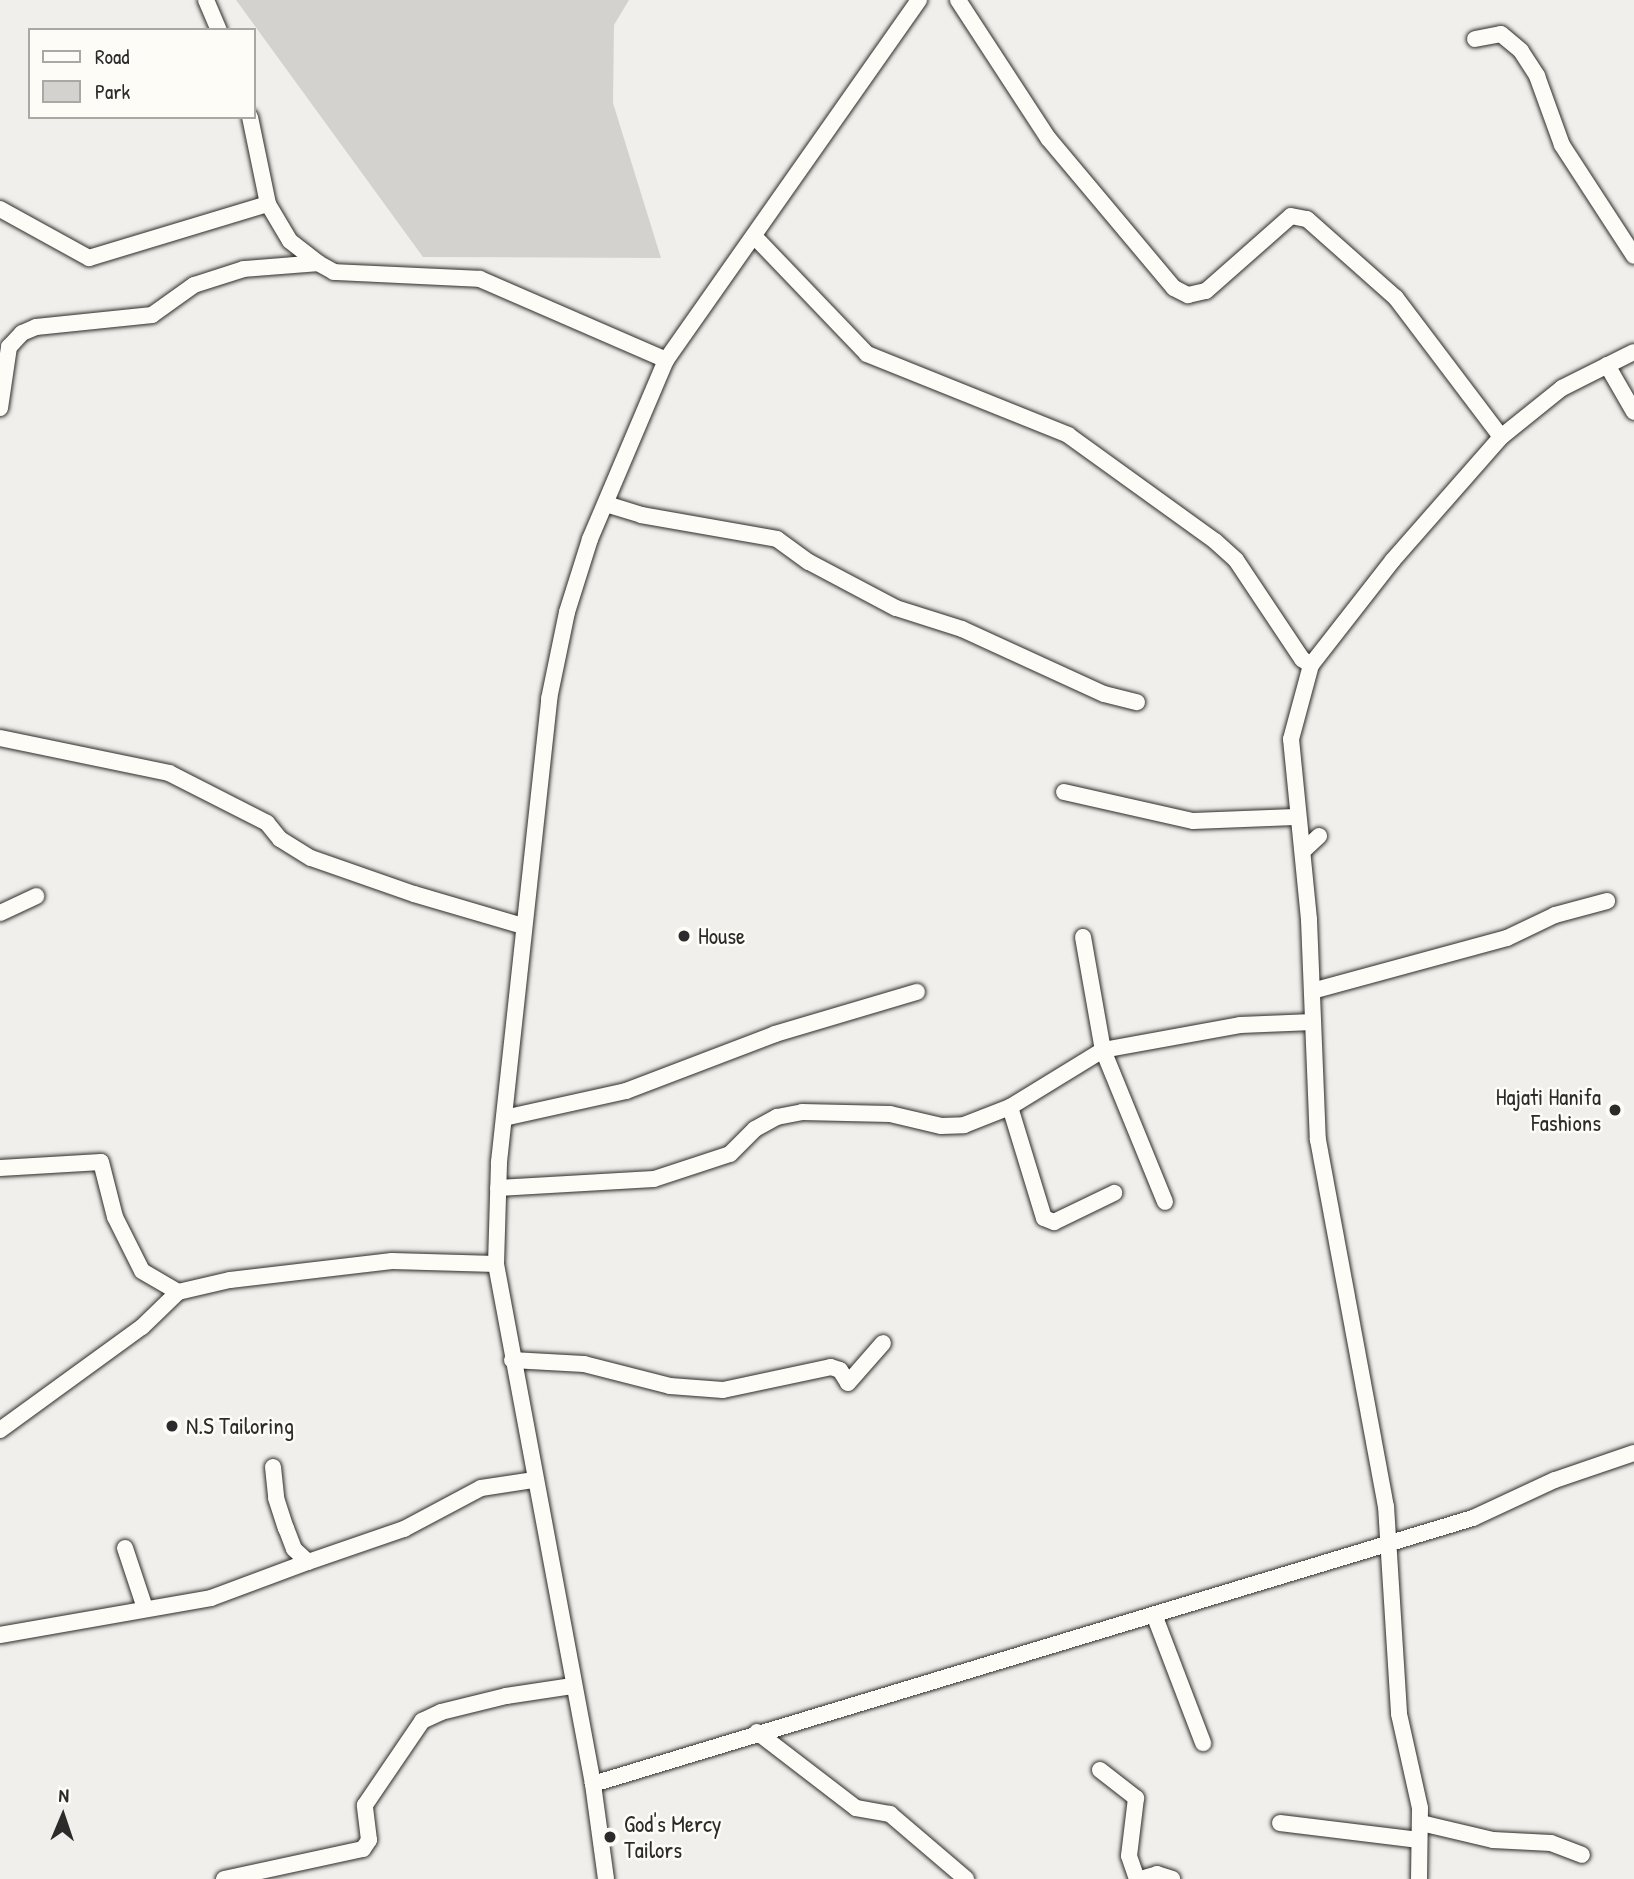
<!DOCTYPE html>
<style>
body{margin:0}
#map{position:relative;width:1634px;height:1879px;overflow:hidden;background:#f0efeb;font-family:"Patrick Hand",sans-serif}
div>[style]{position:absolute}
.green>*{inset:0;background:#d3d2cf}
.roads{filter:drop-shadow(0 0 2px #2b2b2b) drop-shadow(0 0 2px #2b2b2b)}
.minor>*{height:16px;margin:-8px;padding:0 8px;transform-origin:8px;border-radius:8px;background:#fdfcf7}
.dots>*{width:19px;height:19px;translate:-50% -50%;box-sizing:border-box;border:4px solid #fdfcf7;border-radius:50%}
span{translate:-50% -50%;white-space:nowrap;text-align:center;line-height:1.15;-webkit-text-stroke:5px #fdfcf7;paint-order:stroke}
.poi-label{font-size:23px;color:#2b2b2b}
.left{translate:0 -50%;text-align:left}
.right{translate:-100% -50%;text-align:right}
.legend{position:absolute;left:28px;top:28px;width:228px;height:91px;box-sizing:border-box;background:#fdfcf7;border:2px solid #a9a8a5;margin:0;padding:9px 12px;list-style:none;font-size:21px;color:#2b2b2b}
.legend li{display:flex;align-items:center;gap:14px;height:35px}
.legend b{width:35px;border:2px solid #a9a8a5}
.north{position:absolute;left:28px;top:1781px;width:70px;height:70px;-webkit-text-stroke:5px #fdfcf7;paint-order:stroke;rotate:2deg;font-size:19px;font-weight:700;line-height:28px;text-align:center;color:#2b2b2b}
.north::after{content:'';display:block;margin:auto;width:24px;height:32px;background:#2b2b2b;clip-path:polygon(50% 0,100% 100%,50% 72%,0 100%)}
</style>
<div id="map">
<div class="green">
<div style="clip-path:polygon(236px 0,629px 0,614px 25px,613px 103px,661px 258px,423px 257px)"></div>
</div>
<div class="roads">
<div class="minor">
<div style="left:206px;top:0;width:33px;rotate:67deg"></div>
<div style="left:958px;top:0;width:165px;rotate:56.9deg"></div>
<div style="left:1048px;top:138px;width:196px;rotate:50deg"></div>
<div style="left:1174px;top:288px;width:16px;rotate:27deg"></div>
<div style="left:1188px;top:295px;width:18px;rotate:-13deg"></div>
<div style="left:1206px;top:291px;width:113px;rotate:-41.4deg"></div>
<div style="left:1291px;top:216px;width:16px;rotate:11deg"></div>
<div style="left:1307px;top:219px;width:119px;rotate:41.6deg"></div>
<div style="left:1396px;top:298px;width:174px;rotate:52.9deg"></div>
<div style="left:1475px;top:39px;width:26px;rotate:-11deg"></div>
<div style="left:1501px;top:34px;width:26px;rotate:40deg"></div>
<div style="left:1521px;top:51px;width:30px;rotate:57deg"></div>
<div style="left:1537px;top:76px;width:73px;rotate:70.1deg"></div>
<div style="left:1562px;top:145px;width:132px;rotate:57deg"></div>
<div style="left:250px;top:117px;width:89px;rotate:78.3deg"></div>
<div style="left:268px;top:204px;width:43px;rotate:59.3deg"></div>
<div style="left:290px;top:241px;width:36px;rotate:38deg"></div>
<div style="left:318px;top:263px;width:18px;rotate:29deg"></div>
<div style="left:334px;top:272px;width:146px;rotate:2.7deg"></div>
<div style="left:480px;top:279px;width:203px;rotate:23.5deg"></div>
<div style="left:0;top:209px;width:102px;rotate:28.8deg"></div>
<div style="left:89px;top:258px;width:187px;rotate:-16.8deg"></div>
<div style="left:754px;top:236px;width:163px;rotate:46.2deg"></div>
<div style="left:867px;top:354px;width:217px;rotate:21.9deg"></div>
<div style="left:1068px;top:435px;width:181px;rotate:35.8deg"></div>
<div style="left:1215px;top:541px;width:28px;rotate:42deg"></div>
<div style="left:1236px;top:560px;width:119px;rotate:56.3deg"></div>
<div style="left:1302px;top:659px;width:11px;rotate:34deg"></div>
<div style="left:1311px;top:665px;width:133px;rotate:-52deg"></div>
<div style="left:1393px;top:560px;width:164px;rotate:-48.7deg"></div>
<div style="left:1501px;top:437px;width:78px;rotate:-38.8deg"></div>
<div style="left:1562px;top:388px;width:80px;rotate:-26.6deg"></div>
<div style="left:1607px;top:365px;width:54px;rotate:60.1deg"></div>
<div style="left:0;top:408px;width:62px;rotate:-81.6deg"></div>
<div style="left:9px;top:347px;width:19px;rotate:-47deg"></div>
<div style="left:22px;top:333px;width:15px;rotate:-23deg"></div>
<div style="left:36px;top:327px;width:117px;rotate:-5.9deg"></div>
<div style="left:152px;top:315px;width:52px;rotate:-35.5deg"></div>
<div style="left:194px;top:285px;width:52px;rotate:-17.7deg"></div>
<div style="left:244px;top:269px;width:74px;rotate:-4.6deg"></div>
<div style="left:606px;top:504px;width:37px;rotate:17deg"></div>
<div style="left:641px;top:515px;width:138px;rotate:10deg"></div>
<div style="left:777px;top:539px;width:39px;rotate:36deg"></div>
<div style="left:809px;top:562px;width:98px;rotate:27.9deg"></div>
<div style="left:896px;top:608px;width:69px;rotate:17.7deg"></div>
<div style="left:962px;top:629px;width:156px;rotate:24.6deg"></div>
<div style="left:1104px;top:694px;width:34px;rotate:14deg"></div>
<div style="left:1311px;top:665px;width:77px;rotate:105.1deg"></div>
<div style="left:1291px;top:739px;width:182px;rotate:84.3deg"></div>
<div style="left:1309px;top:920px;width:220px;rotate:87.7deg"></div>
<div style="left:1318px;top:1140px;width:372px;rotate:79.5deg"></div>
<div style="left:1386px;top:1506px;width:208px;rotate:86.4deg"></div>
<div style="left:1399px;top:1714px;width:96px;rotate:77.4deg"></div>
<div style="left:1420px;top:1808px;width:71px;rotate:90.8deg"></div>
<div style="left:0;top:738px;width:173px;rotate:11.7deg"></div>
<div style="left:169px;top:773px;width:110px;rotate:27deg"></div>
<div style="left:267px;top:823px;width:21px;rotate:51deg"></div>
<div style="left:280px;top:839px;width:36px;rotate:32deg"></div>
<div style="left:311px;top:858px;width:109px;rotate:19.3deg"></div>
<div style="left:414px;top:894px;width:114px;rotate:16.4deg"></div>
<div style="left:1064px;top:792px;width:132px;rotate:12.7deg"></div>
<div style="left:1193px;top:821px;width:102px;rotate:-2.2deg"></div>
<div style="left:1303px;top:851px;width:22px;rotate:-43deg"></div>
<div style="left:0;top:913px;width:40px;rotate:-25deg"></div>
<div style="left:1083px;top:937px;width:115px;rotate:80deg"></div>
<div style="left:1103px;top:1050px;width:164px;rotate:67.8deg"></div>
<div style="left:1312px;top:991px;width:202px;rotate:-15.2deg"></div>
<div style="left:1507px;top:938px;width:53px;rotate:-25.6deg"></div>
<div style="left:1555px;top:915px;width:54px;rotate:-15.1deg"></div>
<div style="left:1010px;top:1107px;width:116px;rotate:73deg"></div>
<div style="left:1044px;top:1218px;width:11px;rotate:22deg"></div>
<div style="left:1054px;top:1222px;width:67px;rotate:-25.8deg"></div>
<div style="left:504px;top:1118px;width:125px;rotate:-12.5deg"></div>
<div style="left:626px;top:1091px;width:160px;rotate:-20.9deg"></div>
<div style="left:775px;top:1034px;width:148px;rotate:-16.5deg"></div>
<div style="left:0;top:1168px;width:101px;rotate:-3.4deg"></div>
<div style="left:101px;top:1162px;width:57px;rotate:75.7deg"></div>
<div style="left:115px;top:1217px;width:60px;rotate:63.4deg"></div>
<div style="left:142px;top:1271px;width:42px;rotate:30.3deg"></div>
<div style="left:498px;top:1188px;width:156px;rotate:-3.3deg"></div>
<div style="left:654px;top:1179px;width:80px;rotate:-18.2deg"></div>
<div style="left:730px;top:1154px;width:35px;rotate:-45deg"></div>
<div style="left:755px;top:1129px;width:25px;rotate:-29deg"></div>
<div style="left:777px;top:1117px;width:25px;rotate:-11deg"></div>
<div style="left:802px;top:1112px;width:88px;rotate:1.3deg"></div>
<div style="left:890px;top:1114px;width:52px;rotate:13.2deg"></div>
<div style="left:941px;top:1126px;width:23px;rotate:-2deg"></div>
<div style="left:964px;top:1125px;width:49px;rotate:-21.4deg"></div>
<div style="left:1010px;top:1107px;width:109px;rotate:-31.5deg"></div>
<div style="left:1103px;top:1050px;width:139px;rotate:-10.3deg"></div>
<div style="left:1240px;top:1025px;width:73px;rotate:-2.4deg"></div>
<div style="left:512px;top:1360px;width:72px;rotate:3.2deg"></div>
<div style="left:584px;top:1364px;width:89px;rotate:14.3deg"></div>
<div style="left:670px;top:1386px;width:53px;rotate:4.3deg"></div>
<div style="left:723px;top:1390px;width:110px;rotate:-12deg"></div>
<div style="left:831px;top:1367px;width:9px;rotate:18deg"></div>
<div style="left:840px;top:1370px;width:15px;rotate:58deg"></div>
<div style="left:848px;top:1383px;width:53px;rotate:-48.8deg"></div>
<div style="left:0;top:1430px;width:175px;rotate:-36deg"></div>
<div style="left:142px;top:1327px;width:50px;rotate:-44.2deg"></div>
<div style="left:178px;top:1292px;width:53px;rotate:-13deg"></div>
<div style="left:230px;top:1280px;width:163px;rotate:-6.7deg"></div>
<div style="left:392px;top:1261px;width:104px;rotate:1.7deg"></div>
<div style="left:273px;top:1467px;width:31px;rotate:84deg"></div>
<div style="left:276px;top:1498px;width:32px;rotate:72deg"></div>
<div style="left:286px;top:1528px;width:22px;rotate:69deg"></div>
<div style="left:294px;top:1549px;width:19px;rotate:43deg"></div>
<div style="left:308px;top:1562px;width:102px;rotate:-19deg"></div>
<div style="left:404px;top:1529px;width:87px;rotate:-28deg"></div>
<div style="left:481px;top:1488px;width:54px;rotate:-8.6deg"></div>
<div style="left:125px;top:1548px;width:63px;rotate:71.6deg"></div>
<div style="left:1155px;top:1617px;width:135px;rotate:69.1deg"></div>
<div style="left:0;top:1635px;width:214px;rotate:-9.9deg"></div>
<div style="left:211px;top:1598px;width:103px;rotate:-20.4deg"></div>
<div style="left:757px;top:1732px;width:125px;rotate:37.5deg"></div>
<div style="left:856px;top:1808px;width:35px;rotate:10deg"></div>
<div style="left:890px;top:1814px;width:100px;rotate:40.5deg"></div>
<div style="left:1100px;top:1770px;width:46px;rotate:37.9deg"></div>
<div style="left:1136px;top:1798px;width:58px;rotate:96.9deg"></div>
<div style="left:1129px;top:1856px;width:24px;rotate:71deg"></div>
<div style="left:593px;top:1784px;width:919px;rotate:-16.82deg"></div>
<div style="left:1473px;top:1518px;width:90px;rotate:-24.9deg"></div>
<div style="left:1555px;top:1480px;width:83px;rotate:-18.9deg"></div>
<div style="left:1280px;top:1823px;width:140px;rotate:7deg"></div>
<div style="left:1421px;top:1823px;width:74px;rotate:13.3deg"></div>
<div style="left:1493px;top:1840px;width:58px;rotate:3deg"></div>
<div style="left:1551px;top:1843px;width:33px;rotate:21deg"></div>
<div style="left:224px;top:1879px;width:142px;rotate:-12.2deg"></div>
<div style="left:363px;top:1849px;width:11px;rotate:-56deg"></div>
<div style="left:369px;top:1840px;width:35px;rotate:-97deg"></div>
<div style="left:365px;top:1805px;width:102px;rotate:-55.8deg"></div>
<div style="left:422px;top:1721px;width:21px;rotate:-25deg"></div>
<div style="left:441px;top:1712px;width:67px;rotate:-13.8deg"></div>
<div style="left:506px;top:1696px;width:67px;rotate:-8.6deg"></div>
<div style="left:606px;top:1879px;width:96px;rotate:-97.8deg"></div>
<div style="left:593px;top:1784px;width:529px;rotate:-100.57deg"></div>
<div style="left:496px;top:1264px;width:102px;rotate:-88.3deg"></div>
<div style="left:499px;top:1162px;width:466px;rotate:-83.8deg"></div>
<div style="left:549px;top:699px;width:89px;rotate:-78.3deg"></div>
<div style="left:567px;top:612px;width:77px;rotate:-72.5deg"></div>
<div style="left:590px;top:539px;width:194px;rotate:-67deg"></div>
<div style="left:666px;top:360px;width:440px;rotate:-54.9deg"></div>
<div style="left:1141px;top:1879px;width:17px;rotate:-17deg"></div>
<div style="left:1157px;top:1874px;width:16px;rotate:18deg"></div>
</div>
</div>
<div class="dots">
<div style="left:684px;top:936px;background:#2b2b2b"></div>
<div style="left:1615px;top:1110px;background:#2b2b2b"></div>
<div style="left:172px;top:1426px;background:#2b2b2b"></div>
<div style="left:610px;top:1837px;background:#2b2b2b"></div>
</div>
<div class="poi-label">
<span class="left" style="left:698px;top:936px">House</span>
<span class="right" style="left:1601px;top:1110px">Hajati Hanifa<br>Fashions</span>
<span class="left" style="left:186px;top:1426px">N.S Tailoring</span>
<span class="left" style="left:624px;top:1837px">God's Mercy<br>Tailors</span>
</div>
<ul class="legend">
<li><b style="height:9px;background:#fdfcf7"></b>Road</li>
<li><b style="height:19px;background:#d3d2cf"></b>Park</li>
</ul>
<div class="north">N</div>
</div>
